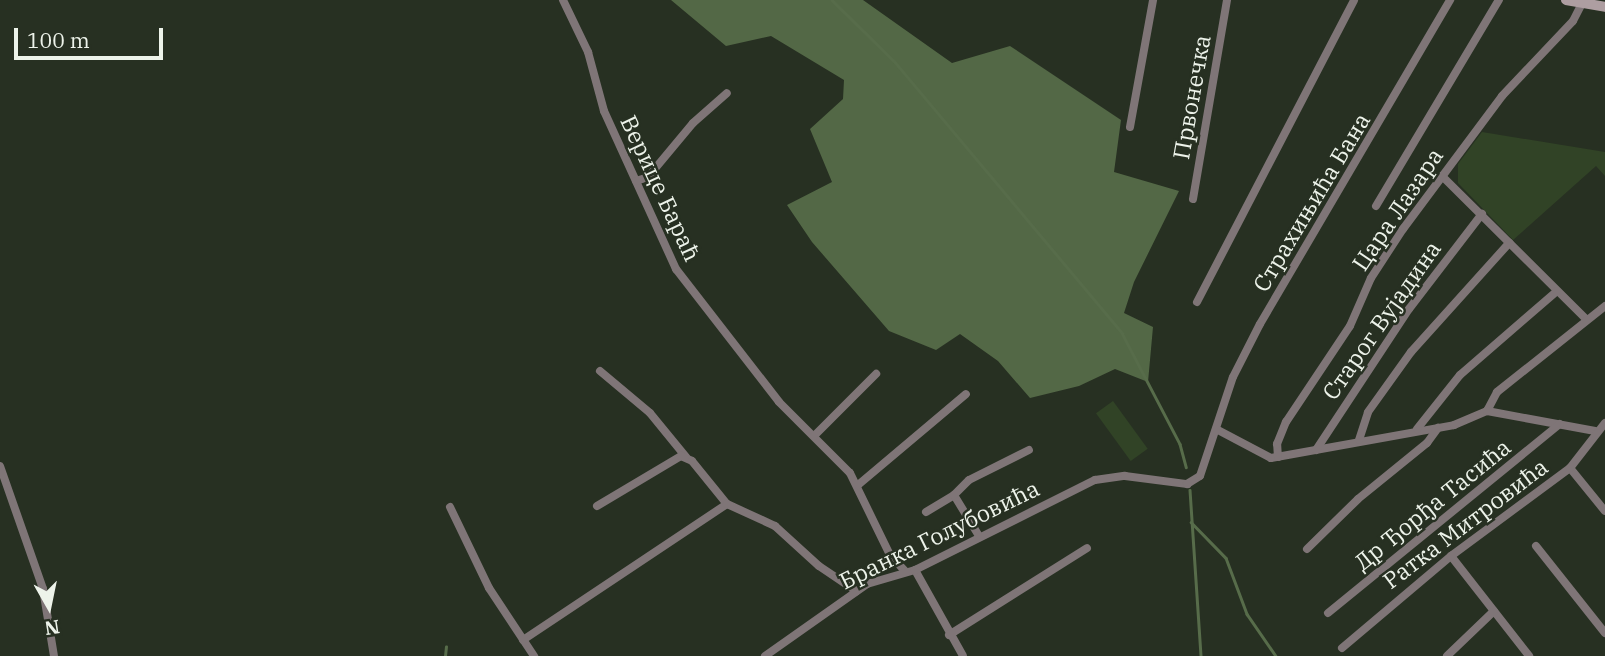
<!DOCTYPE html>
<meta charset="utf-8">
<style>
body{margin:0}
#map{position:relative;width:1605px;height:656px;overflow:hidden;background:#273022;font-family:"IBM Plex Serif",serif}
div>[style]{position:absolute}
.green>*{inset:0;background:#314326;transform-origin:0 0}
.forest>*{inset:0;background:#536846}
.stream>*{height:2.5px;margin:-1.25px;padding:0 1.25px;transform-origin:1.25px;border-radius:1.25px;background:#576c4a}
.street>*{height:8px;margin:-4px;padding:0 4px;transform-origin:4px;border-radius:4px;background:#7f7577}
.secondary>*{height:10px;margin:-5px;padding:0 5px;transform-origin:5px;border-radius:5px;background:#ae9ea1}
span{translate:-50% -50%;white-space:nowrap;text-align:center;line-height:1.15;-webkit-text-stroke:5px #273022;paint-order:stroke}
.street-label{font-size:23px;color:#edf3ea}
.north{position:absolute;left:14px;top:572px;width:70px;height:70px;-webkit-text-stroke:5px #273022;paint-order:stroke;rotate:171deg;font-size:19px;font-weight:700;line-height:28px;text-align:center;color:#edf3ea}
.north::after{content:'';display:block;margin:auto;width:24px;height:32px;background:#edf3ea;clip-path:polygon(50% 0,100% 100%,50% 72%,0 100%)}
.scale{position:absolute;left:14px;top:28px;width:149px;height:32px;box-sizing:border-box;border:4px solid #edf3ea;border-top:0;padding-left:9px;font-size:21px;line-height:24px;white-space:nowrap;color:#edf3ea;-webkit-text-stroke:5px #273022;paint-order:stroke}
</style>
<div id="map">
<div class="green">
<div style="clip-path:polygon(1482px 132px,1605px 152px,1605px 176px,1596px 166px,1513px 240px,1458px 183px,1458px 164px)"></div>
<div style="left:1113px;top:401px;width:59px;height:21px;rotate:54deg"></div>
</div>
<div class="forest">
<div style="clip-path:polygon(671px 0,863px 0,952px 63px,1010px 46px,1121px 120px,1114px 172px,1179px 191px,1134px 282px,1124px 313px,1153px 327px,1148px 382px,1115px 369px,1079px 386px,1030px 398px,998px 361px,960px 334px,936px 350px,889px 331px,812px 242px,787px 205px,832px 182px,810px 129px,843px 99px,844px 80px,771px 36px,726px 46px)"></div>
</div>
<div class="stream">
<div style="left:832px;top:0;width:88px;rotate:44.5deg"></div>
<div style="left:895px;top:62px;width:354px;rotate:50deg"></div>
<div style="left:1122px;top:333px;width:125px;rotate:62.4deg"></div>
<div style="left:1180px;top:444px;width:24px;rotate:75deg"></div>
<div style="left:1190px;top:490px;width:166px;rotate:86.2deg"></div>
<div style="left:1191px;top:522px;width:50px;rotate:45.8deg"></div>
<div style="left:1226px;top:558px;width:60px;rotate:69.4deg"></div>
<div style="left:1247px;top:614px;width:51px;rotate:55.4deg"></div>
<div style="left:445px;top:656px;width:9px;rotate:-84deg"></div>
</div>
<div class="street">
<div style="left:563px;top:0;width:58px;rotate:64.3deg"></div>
<div style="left:588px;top:52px;width:61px;rotate:74.8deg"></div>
<div style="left:604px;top:111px;width:174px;rotate:65.5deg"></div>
<div style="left:676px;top:269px;width:168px;rotate:52.2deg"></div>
<div style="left:779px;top:402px;width:100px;rotate:45deg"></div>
<div style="left:850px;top:473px;width:91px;rotate:64deg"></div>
<div style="left:890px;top:555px;width:23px;rotate:47deg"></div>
<div style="left:1130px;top:127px;width:129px;rotate:-79.7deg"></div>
<div style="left:1442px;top:176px;width:204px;rotate:44.8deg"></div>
<div style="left:636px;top:181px;width:13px;rotate:-18deg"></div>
<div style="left:648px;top:177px;width:70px;rotate:-50.2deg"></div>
<div style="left:693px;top:123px;width:45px;rotate:-41.4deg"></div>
<div style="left:1193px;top:199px;width:202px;rotate:-80.3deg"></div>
<div style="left:1376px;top:206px;width:240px;rotate:-59.2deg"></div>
<div style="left:1197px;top:302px;width:340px;rotate:-62.5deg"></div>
<div style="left:600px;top:371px;width:65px;rotate:40deg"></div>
<div style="left:650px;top:413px;width:57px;rotate:50.7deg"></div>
<div style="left:1487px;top:411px;width:21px;rotate:-62deg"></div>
<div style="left:1497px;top:392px;width:138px;rotate:-38.5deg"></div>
<div style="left:1216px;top:429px;width:62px;rotate:27.8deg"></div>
<div style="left:1271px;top:458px;width:186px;rotate:-10.2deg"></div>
<div style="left:1454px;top:425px;width:36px;rotate:-23deg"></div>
<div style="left:1487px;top:411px;width:110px;rotate:10.5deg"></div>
<div style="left:1417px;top:429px;width:69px;rotate:-51.5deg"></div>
<div style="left:1460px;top:375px;width:128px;rotate:-40.9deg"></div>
<div style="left:814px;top:436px;width:88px;rotate:-45deg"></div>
<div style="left:1359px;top:440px;width:29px;rotate:-72deg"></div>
<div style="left:1368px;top:412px;width:74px;rotate:-54.4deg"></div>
<div style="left:1411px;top:352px;width:147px;rotate:-48deg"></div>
<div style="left:1316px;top:450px;width:169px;rotate:-56.6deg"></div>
<div style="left:1409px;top:309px;width:120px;rotate:-52.5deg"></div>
<div style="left:1278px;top:457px;width:13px;rotate:-94deg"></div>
<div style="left:1277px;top:444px;width:24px;rotate:-68deg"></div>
<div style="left:1286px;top:422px;width:115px;rotate:-56.3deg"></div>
<div style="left:1350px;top:326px;width:52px;rotate:-66.4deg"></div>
<div style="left:1371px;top:278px;width:59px;rotate:-56.9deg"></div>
<div style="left:1403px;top:229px;width:166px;rotate:-53.3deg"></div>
<div style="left:1502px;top:96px;width:103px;rotate:-46.6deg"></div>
<div style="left:1573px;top:21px;width:20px;rotate:-63deg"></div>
<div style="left:0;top:466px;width:130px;rotate:70.7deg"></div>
<div style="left:43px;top:589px;width:68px;rotate:80.7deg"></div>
<div style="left:1570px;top:468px;width:55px;rotate:50.9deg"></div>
<div style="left:858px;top:485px;width:141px;rotate:-40.1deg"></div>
<div style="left:597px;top:506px;width:98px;rotate:-30.8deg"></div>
<div style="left:681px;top:456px;width:12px;rotate:24deg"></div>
<div style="left:692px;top:461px;width:55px;rotate:50.9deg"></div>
<div style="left:450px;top:507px;width:90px;rotate:64.3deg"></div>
<div style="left:489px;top:588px;width:82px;rotate:56.5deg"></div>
<div style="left:926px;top:512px;width:33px;rotate:-31deg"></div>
<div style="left:979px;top:536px;width:48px;rotate:-121.4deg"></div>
<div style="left:954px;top:495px;width:21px;rotate:-45deg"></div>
<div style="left:969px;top:480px;width:67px;rotate:-26.6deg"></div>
<div style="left:1536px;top:546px;width:111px;rotate:51.6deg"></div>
<div style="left:1307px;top:549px;width:71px;rotate:-44.4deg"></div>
<div style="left:1358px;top:499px;width:89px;rotate:-39.1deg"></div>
<div style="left:1427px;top:443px;width:19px;rotate:-54deg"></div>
<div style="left:1451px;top:556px;width:127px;rotate:52deg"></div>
<div style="left:915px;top:570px;width:98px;rotate:60.8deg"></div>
<div style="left:1328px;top:613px;width:299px;rotate:-39.2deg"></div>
<div style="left:949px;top:635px;width:163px;rotate:-32.2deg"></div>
<div style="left:523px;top:640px;width:245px;rotate:-33.7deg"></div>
<div style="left:727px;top:504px;width:53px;rotate:24.6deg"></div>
<div style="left:775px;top:526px;width:59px;rotate:42.3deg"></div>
<div style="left:819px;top:566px;width:45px;rotate:34deg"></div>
<div style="left:1342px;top:648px;width:143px;rotate:-40.2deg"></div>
<div style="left:1451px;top:556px;width:148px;rotate:-36.5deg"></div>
<div style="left:1570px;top:468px;width:57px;rotate:-52.1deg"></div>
<div style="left:765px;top:656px;width:125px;rotate:-35.2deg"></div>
<div style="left:867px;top:584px;width:50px;rotate:-16.3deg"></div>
<div style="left:915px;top:570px;width:201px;rotate:-26.6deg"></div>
<div style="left:1095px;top:480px;width:30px;rotate:-8deg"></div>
<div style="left:1125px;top:476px;width:63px;rotate:7.4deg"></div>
<div style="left:1187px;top:484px;width:15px;rotate:-32deg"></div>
<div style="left:1200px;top:476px;width:104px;rotate:-71.6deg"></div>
<div style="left:1233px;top:377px;width:59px;rotate:-63deg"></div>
<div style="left:1260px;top:324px;width:376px;rotate:-59.6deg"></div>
<div style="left:1447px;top:656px;width:65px;rotate:-43.8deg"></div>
</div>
<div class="secondary">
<div style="left:1566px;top:0;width:40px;rotate:10deg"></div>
</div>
<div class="street-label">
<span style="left:1191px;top:97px;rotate:-80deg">Првонечка</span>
<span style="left:661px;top:188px;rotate:65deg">Верице Бараћ</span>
<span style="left:1311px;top:202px;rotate:-59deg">Страхињића Бана</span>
<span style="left:1397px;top:209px;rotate:-56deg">Цара Лазара</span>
<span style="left:1381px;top:320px;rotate:-55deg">Старог Вујадина</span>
<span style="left:1432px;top:504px;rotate:-39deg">Др Ђорђа Тасића</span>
<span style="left:1465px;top:523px;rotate:-37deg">Ратка Митровића</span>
<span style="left:939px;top:534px;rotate:-26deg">Бранка Голубовића</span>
</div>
<div class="north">N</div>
<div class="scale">100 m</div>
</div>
